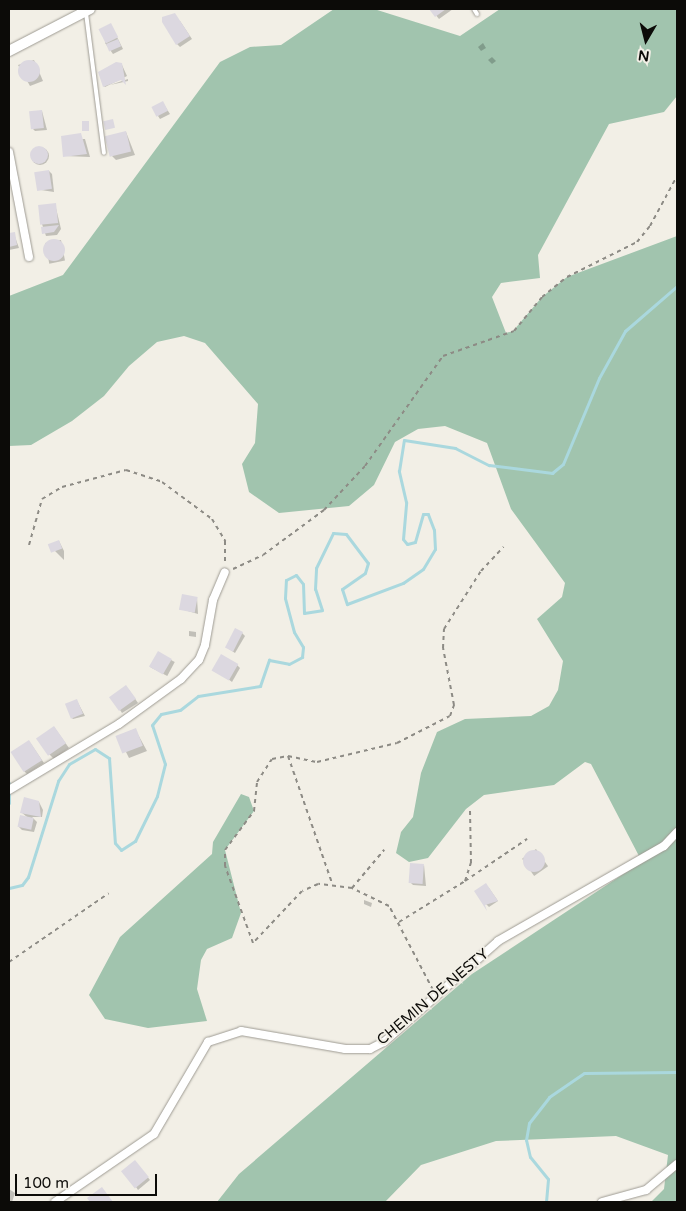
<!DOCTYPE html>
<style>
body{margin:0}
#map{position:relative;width:686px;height:1211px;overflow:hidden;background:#f2efe6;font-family:"Varela Round",sans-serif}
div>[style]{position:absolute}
.forest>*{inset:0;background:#a1c4ae}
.shadow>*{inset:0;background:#0003;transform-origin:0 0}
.round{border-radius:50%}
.stream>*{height:3px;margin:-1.5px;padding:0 1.5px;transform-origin:1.5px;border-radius:1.5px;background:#aad8de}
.building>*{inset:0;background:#dcd8e0;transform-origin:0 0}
.path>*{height:2px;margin-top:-1px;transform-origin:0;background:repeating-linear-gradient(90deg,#8d8b85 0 4px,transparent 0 8px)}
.roads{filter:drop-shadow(0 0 1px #9e9b93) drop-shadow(0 0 1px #9e9b93)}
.service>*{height:4px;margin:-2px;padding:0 2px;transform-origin:2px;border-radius:2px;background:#fff}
.minor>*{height:8px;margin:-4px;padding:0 4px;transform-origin:4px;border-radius:4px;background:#fff}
.tertiary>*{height:10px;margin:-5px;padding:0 5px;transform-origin:5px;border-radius:5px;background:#fff}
span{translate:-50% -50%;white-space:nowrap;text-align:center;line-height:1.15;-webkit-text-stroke:4px #f2efe6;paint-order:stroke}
.street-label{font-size:15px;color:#0c0b08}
.frame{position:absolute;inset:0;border:10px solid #0c0b08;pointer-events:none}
.north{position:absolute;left:621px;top:15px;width:50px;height:50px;-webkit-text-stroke:4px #f2efe6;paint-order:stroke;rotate:188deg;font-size:14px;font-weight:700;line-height:20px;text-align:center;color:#0c0b08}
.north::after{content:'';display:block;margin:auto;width:18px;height:22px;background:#0c0b08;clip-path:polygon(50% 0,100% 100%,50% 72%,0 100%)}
.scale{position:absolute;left:15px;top:1174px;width:142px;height:22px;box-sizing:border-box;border:2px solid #0c0b08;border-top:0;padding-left:6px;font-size:15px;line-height:18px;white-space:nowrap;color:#0c0b08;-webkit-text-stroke:4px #f2efe6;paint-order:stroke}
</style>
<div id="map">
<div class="forest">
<div style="clip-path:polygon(334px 9px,374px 9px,460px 36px,500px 9px,677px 9px,677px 96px,664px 112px,609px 124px,538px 255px,540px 278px,501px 283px,492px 297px,506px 333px,513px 331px,542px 297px,567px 277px,677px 236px,677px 1202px,651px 1202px,664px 1189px,668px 1155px,616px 1136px,496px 1141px,421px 1165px,385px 1202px,217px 1202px,239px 1174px,472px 974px,634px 867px,639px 856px,591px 764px,585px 762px,554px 785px,484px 795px,466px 809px,428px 858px,409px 862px,396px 853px,401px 832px,413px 817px,421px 773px,437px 732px,465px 719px,531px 716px,549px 706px,558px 690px,563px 661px,537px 619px,562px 597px,565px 583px,511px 509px,487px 443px,445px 426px,418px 429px,395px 442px,374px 485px,349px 506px,279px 513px,249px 492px,242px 464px,255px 443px,258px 404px,205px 343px,184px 336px,157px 342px,129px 366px,104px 396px,72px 421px,31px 445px,9px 446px,9px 296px,63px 275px,220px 62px,250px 47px,281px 45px)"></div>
<div style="clip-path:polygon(241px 794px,249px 797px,254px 811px,225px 850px,241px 913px,232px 938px,207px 949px,201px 960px,197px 989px,207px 1021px,148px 1028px,105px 1019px,89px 995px,120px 937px,212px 854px,213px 842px)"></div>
</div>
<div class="shadow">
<div style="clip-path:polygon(431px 9px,453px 9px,439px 19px)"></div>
<div style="clip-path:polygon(180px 21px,192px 39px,180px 47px,177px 44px)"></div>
<div style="clip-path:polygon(111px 25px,123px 49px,113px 54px,105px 43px)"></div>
<div style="clip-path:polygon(483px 43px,486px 48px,481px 51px,478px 47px)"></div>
<div style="clip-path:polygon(492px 57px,496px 61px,492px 64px,488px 60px)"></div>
<div style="clip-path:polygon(34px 60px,43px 81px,30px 86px,18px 65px)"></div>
<div style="clip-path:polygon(122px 65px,127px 76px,105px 87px,104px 86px)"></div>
<div style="clip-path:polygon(128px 79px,128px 81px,110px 85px)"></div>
<div style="clip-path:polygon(163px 103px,170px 114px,160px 119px,158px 116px)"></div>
<div style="clip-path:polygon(42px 111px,47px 130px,35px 131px,32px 128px)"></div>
<div style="clip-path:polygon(126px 132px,135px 155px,116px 160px,111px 155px)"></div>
<div style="clip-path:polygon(85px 139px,90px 157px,65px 156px,82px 139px)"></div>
<div class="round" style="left:31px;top:147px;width:18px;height:18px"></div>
<div style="clip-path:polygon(49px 171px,52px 174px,54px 192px,41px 190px)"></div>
<div style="clip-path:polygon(55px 204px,61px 229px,57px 235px,46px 236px,42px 224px)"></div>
<div style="clip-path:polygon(14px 234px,19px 248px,9px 250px,9px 235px)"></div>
<div style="left:61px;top:240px;width:21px;height:16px;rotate:79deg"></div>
<div style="clip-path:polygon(59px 541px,64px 551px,64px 560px,49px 545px)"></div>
<div style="clip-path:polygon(197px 598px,198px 614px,181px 609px)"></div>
<div style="clip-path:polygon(189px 631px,196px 632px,196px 637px,189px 636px)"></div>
<div style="clip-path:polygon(242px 633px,245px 636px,235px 653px,229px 649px)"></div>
<div style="left:158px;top:653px;width:19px;height:16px;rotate:28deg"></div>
<div style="clip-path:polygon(237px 665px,240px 668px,232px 682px,219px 672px)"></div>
<div style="clip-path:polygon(129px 690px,138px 703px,122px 713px,120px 710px)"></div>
<div style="clip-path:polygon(77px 701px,85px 716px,73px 719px,72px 718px)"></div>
<div style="clip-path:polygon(54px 727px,69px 748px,54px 759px,49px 754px)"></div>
<div style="clip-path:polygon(135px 729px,147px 751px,129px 758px,118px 736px)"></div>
<div style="clip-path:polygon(31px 744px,44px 763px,27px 774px,24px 771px)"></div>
<div style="clip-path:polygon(39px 802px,43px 810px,42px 817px,32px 817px,37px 822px,34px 832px,22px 830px,19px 827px,27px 817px,21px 812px)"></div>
<div style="left:536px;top:849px;width:21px;height:17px;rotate:55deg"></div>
<div style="clip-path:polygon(424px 865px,426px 886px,413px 885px,410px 882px)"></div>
<div style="clip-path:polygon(489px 888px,498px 901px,489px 907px,486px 904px)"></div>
<div style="clip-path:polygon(364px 900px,372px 903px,371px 907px,364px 904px)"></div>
<div style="clip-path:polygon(138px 1165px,150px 1180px,138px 1190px,136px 1187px)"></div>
<div style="clip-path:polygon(9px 1189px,15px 1193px,12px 1202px,9px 1202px)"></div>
</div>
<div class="stream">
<div style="left:9px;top:783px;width:20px;rotate:90deg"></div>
<div style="left:9px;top:888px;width:13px;rotate:-13deg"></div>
<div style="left:22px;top:885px;width:10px;rotate:-53deg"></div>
<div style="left:28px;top:877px;width:101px;rotate:-72.6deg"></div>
<div style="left:58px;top:781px;width:20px;rotate:-57deg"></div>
<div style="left:69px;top:764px;width:30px;rotate:-30deg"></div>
<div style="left:95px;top:749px;width:17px;rotate:33deg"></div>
<div style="left:109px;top:758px;width:85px;rotate:86deg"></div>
<div style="left:115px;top:843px;width:9px;rotate:49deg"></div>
<div style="left:121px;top:850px;width:17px;rotate:-33deg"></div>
<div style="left:135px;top:841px;width:50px;rotate:-63.9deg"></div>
<div style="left:157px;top:796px;width:33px;rotate:-76deg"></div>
<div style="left:165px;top:764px;width:41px;rotate:-108.4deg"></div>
<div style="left:152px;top:725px;width:14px;rotate:-51deg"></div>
<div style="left:161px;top:714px;width:19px;rotate:-12deg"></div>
<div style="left:180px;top:710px;width:23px;rotate:-38deg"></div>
<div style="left:198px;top:696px;width:63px;rotate:-9.2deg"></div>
<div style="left:260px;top:686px;width:28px;rotate:-71deg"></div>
<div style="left:269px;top:660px;width:20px;rotate:11deg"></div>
<div style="left:289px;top:664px;width:15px;rotate:-28deg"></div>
<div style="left:302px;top:657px;width:10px;rotate:-84deg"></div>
<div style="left:303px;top:647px;width:17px;rotate:-121deg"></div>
<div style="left:294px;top:632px;width:35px;rotate:-105deg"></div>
<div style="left:285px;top:598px;width:18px;rotate:-87deg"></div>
<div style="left:286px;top:580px;width:11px;rotate:-27deg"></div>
<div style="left:296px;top:575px;width:11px;rotate:52deg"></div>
<div style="left:303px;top:584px;width:29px;rotate:88deg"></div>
<div style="left:304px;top:613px;width:18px;rotate:-9deg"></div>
<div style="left:322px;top:610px;width:22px;rotate:-108deg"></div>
<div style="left:315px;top:589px;width:21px;rotate:-87deg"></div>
<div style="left:316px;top:568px;width:39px;rotate:-64deg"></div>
<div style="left:333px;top:533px;width:13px;rotate:4deg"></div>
<div style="left:346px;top:534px;width:36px;rotate:53deg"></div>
<div style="left:368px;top:563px;width:10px;rotate:107deg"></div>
<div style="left:365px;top:573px;width:28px;rotate:145deg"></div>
<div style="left:342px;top:589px;width:16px;rotate:72deg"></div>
<div style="left:347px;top:604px;width:60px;rotate:-20.6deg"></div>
<div style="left:403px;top:583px;width:24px;rotate:-35deg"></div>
<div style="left:423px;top:569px;width:23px;rotate:-59deg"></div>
<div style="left:435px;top:549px;width:19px;rotate:-93deg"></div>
<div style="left:434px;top:530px;width:17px;rotate:-111deg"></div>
<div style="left:428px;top:514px;width:5px;rotate:180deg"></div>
<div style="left:423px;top:514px;width:29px;rotate:106deg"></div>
<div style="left:415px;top:542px;width:8px;rotate:166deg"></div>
<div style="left:407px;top:544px;width:6px;rotate:-129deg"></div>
<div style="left:403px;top:539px;width:37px;rotate:-85deg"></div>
<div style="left:406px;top:502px;width:32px;rotate:-103deg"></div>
<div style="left:399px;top:471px;width:31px;rotate:-81deg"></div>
<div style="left:404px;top:440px;width:52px;rotate:8.9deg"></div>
<div style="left:455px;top:448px;width:38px;rotate:27deg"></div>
<div style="left:489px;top:465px;width:64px;rotate:7.2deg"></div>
<div style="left:552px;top:473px;width:14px;rotate:-39deg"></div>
<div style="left:563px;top:464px;width:93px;rotate:-67.3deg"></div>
<div style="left:599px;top:378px;width:54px;rotate:-61deg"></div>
<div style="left:625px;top:331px;width:69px;rotate:-40.9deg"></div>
<div style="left:546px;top:1202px;width:23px;rotate:-85deg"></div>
<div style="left:548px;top:1179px;width:28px;rotate:-129deg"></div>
<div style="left:530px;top:1157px;width:17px;rotate:-103deg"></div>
<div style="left:526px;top:1140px;width:17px;rotate:-80deg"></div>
<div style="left:529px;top:1123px;width:33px;rotate:-52deg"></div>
<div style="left:549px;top:1097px;width:42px;rotate:-34.4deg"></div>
<div style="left:584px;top:1073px;width:93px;rotate:-0.6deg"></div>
</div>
<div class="building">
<div style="clip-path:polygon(429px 9px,446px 9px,435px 17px)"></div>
<div style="clip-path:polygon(175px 13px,190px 36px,176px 45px,162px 22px,162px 17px)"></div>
<div style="left:111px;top:23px;width:16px;height:14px;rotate:63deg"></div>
<div style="left:118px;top:39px;width:8px;height:13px;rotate:67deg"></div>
<div class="round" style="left:18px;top:60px;width:22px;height:22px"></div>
<div style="clip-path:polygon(116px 62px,122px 63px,126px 85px,121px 80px,103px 87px,98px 72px)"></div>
<div style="left:163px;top:101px;width:11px;height:13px;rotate:63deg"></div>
<div style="left:42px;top:110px;width:18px;height:13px;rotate:84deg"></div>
<div style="left:113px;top:119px;width:9px;height:10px;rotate:77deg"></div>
<div style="left:82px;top:121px;width:7px;height:10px"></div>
<div style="left:126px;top:131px;width:21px;height:22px;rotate:76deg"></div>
<div style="clip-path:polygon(81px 133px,87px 154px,63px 157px,61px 136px)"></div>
<div class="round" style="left:30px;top:146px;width:18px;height:18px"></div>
<div style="left:49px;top:170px;width:19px;height:15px;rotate:81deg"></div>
<div style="left:56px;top:203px;width:20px;height:18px;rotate:84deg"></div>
<div style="clip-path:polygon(59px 225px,54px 232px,42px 234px,41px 227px)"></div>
<div style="clip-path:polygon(15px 232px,17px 245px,9px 247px,9px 233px)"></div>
<div class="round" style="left:43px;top:239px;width:22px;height:22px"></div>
<div style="left:59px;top:540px;width:9px;height:12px;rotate:69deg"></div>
<div style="left:182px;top:594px;width:16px;height:16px;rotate:11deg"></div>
<div style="left:235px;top:628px;width:9px;height:22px;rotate:27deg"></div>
<div style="left:158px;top:651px;width:16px;height:18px;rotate:30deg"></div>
<div style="left:221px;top:654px;width:20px;height:19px;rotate:30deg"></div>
<div style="left:126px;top:685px;width:17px;height:21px;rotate:54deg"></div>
<div style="left:77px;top:699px;width:16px;height:13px;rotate:68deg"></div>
<div style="left:54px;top:726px;width:21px;height:22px;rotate:55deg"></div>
<div style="left:136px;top:728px;width:19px;height:22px;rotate:69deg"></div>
<div style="left:29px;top:740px;width:24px;height:22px;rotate:57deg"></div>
<div style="clip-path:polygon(24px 797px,39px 801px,41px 817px,20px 813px)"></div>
<div style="left:20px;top:815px;width:14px;height:12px;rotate:12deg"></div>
<div class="round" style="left:523px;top:850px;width:22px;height:22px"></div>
<div style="left:410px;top:863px;width:14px;height:20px;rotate:4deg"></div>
<div style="clip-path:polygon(486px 883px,498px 901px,485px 905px,487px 911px,474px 891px)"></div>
<div style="left:135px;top:1160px;width:22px;height:18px;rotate:51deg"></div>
<div style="clip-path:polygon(102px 1187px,113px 1202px,90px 1202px,87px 1198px)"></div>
</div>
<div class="path">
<div style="left:29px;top:545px;width:48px;rotate:-74.2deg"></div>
<div style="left:42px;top:499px;width:23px;rotate:-31deg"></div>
<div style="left:62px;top:487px;width:66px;rotate:-14.9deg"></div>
<div style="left:126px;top:470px;width:38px;rotate:18deg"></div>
<div style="left:162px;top:482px;width:62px;rotate:36.5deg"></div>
<div style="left:212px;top:519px;width:26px;rotate:59deg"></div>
<div style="left:225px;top:541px;width:23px;rotate:90deg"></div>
<div style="left:233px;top:569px;width:33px;rotate:-25deg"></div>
<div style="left:263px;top:555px;width:76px;rotate:-36.4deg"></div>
<div style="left:324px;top:510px;width:60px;rotate:-47deg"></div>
<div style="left:365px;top:466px;width:135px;rotate:-54.7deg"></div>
<div style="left:443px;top:356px;width:75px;rotate:-19.4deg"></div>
<div style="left:514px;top:331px;width:44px;rotate:-50.5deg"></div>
<div style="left:542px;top:297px;width:32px;rotate:-39deg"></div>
<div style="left:567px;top:277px;width:78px;rotate:-26.6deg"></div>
<div style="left:637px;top:242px;width:21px;rotate:-51deg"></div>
<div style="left:650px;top:226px;width:57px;rotate:-61.6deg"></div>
<div style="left:288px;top:756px;width:134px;rotate:70.9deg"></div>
<div style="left:465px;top:881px;width:75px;rotate:-34.1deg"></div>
<div style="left:352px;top:888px;width:50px;rotate:-49.9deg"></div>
<div style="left:399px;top:922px;width:78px;rotate:-31.8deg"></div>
<div style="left:465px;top:881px;width:19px;rotate:-72deg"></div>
<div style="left:471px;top:863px;width:52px;rotate:-91.1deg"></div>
<div style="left:9px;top:962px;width:121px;rotate:-34.6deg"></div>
<div style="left:433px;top:990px;width:95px;rotate:-117.6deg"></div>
<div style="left:389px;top:906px;width:41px;rotate:-154.1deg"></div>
<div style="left:352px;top:888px;width:34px;rotate:-173deg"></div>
<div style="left:318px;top:884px;width:17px;rotate:156deg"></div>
<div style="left:302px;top:891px;width:71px;rotate:133.3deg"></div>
<div style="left:253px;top:943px;width:82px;rotate:-110deg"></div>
<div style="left:225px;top:866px;width:16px;rotate:-90deg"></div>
<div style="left:225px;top:850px;width:49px;rotate:-53.4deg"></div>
<div style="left:254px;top:811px;width:29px;rotate:-84deg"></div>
<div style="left:257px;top:782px;width:27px;rotate:-57deg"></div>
<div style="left:272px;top:759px;width:16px;rotate:-11deg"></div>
<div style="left:288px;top:756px;width:30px;rotate:12deg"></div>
<div style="left:317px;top:762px;width:82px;rotate:-13.4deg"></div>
<div style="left:397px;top:743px;width:59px;rotate:-27deg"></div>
<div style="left:450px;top:716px;width:12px;rotate:-70deg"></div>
<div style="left:454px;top:705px;width:58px;rotate:-100.9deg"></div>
<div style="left:443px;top:648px;width:19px;rotate:-87deg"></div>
<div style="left:444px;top:629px;width:69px;rotate:-57.5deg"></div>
<div style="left:481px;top:571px;width:33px;rotate:-47deg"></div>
</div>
<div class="roads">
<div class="service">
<div style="left:474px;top:9px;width:6px;rotate:59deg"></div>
<div style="left:86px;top:13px;width:141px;rotate:82.7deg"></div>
</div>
<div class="minor">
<div style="left:9px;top:152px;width:107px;rotate:79.2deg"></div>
<div style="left:9px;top:790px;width:128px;rotate:-31deg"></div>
<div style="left:119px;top:724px;width:77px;rotate:-36deg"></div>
<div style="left:181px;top:679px;width:26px;rotate:-47deg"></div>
<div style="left:199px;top:660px;width:16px;rotate:-68deg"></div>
<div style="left:205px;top:645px;width:46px;rotate:-79.9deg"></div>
<div style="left:213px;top:600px;width:30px;rotate:-67deg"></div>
<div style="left:55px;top:1202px;width:120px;rotate:-34.5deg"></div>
<div style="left:154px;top:1134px;width:107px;rotate:-59.6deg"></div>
<div style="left:208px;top:1042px;width:35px;rotate:-18deg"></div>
<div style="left:241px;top:1031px;width:106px;rotate:9.8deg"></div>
<div style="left:345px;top:1049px;width:25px"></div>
<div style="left:370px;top:1049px;width:16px;rotate:-27deg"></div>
<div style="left:384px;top:1042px;width:152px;rotate:-41.5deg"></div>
<div style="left:498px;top:941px;width:191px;rotate:-29.8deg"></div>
<div style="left:664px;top:846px;width:19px;rotate:-47deg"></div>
<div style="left:602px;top:1202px;width:46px;rotate:-15.3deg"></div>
<div style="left:646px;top:1190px;width:40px;rotate:-40deg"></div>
</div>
<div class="tertiary">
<div style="left:9px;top:51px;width:91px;rotate:-27.4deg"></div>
</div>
</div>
<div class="street-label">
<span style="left:433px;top:997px;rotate:-40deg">CHEMIN DE NESTY</span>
</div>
<div class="frame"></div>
<div class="north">N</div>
<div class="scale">100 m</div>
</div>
